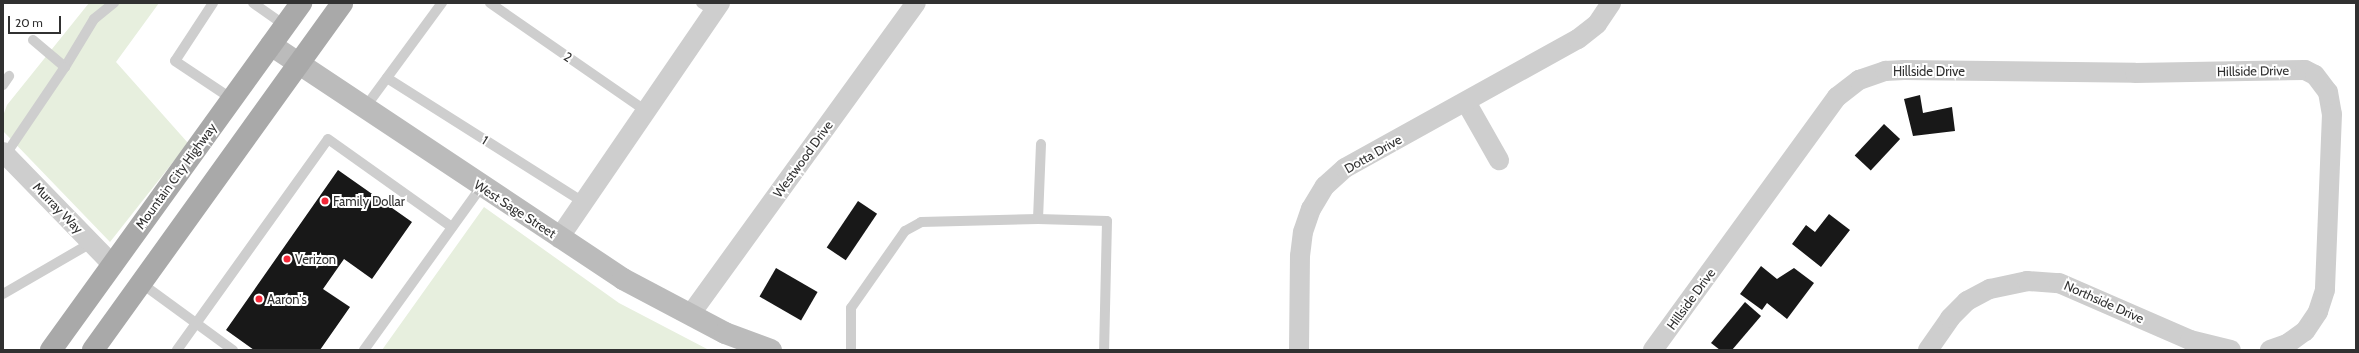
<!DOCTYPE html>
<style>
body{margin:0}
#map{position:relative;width:2359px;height:353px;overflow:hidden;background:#fff;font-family:Cabin,sans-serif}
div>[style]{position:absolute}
.green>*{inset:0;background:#e7efde}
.building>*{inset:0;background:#181818;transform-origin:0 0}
.lane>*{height:10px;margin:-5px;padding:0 5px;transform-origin:5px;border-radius:5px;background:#cecece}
.street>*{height:20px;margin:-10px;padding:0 10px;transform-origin:10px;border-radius:10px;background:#cecece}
.secondary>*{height:22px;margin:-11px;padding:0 11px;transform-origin:11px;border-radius:11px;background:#bbb}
.primary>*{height:22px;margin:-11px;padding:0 11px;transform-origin:11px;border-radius:11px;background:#a9a9a9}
.dots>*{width:11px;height:11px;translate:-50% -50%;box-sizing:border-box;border:2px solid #fff;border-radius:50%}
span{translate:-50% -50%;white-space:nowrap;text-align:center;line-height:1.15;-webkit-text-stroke:4px #fff;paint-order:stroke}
.street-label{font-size:13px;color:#313131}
.poi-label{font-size:13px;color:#313131}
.left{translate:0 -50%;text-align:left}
.frame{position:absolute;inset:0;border:4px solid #313131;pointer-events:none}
.scale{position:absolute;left:8px;top:16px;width:53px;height:18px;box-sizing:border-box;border:2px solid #313131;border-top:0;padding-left:5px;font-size:12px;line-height:14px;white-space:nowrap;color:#313131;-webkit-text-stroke:3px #fff;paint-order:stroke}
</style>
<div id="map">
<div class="green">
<div style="clip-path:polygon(89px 3px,159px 3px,116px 62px,188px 143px,110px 242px,3px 131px,3px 116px,7px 105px)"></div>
<div style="clip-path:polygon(484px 207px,619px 303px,709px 350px,382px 350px)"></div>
</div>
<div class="building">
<div style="clip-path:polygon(1920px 95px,1923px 113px,1952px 107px,1955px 131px,1913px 136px,1904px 99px)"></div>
<div style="left:1884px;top:124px;width:22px;height:43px;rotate:43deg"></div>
<div style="clip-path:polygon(338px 170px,412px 222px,372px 279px,344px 259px,323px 289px,350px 307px,320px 350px,254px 350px,226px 330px)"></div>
<div style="left:858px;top:201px;width:23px;height:56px;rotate:34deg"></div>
<div style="clip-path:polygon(1829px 214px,1850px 230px,1821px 267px,1792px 244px,1806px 225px,1815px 232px)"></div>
<div style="clip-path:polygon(1761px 266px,1777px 279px,1794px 268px,1814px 283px,1787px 319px,1767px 303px,1762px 310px,1740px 294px)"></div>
<div style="left:776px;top:268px;width:48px;height:33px;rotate:30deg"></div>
<div style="clip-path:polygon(1745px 302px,1761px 316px,1732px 350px,1720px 350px,1711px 343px)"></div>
</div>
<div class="lane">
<div style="left:213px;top:3px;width:69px;rotate:123.2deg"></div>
<div style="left:175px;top:61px;width:69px;rotate:33.7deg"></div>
<div style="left:253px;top:3px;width:39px;rotate:35deg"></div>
<div style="left:490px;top:3px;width:190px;rotate:34.7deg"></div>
<div style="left:701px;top:3px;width:15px;rotate:32deg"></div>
<div style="left:33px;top:40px;width:42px;rotate:40.2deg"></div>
<div style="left:65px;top:67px;width:56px;rotate:-58.9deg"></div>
<div style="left:94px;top:19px;width:26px;rotate:-39deg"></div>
<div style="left:387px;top:78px;width:232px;rotate:32.3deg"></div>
<div style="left:3px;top:85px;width:11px;rotate:-56deg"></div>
<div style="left:364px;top:109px;width:132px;rotate:-53.7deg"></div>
<div style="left:6px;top:154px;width:105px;rotate:-55.9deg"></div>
<div style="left:1038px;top:219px;width:75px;rotate:-87.7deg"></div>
<div style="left:141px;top:283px;width:114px;rotate:36.1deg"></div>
<div style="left:3px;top:294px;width:102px;rotate:-30.1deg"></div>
<div style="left:177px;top:350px;width:259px;rotate:-54.4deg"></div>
<div style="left:328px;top:139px;width:152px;rotate:35.4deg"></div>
<div style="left:364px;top:350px;width:201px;rotate:-54.3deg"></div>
<div style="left:851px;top:350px;width:42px;rotate:-90deg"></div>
<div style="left:851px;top:308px;width:94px;rotate:-55deg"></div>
<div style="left:905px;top:231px;width:18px;rotate:-29deg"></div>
<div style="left:921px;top:222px;width:117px;rotate:-1.5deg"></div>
<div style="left:1038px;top:219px;width:69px;rotate:1.7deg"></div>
<div style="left:1107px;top:221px;width:129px;rotate:91.3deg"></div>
</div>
<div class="street">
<div style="left:1466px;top:102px;width:67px;rotate:60.4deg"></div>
<div style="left:3px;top:152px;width:158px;rotate:45.8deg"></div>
<div style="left:559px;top:238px;width:285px;rotate:-55.6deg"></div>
<div style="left:690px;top:315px;width:385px;rotate:-54.1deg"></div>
<div style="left:1299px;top:350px;width:94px;rotate:-89.4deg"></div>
<div style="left:1300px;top:256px;width:24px;rotate:-83deg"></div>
<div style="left:1303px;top:232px;width:24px;rotate:-71deg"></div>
<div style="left:1311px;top:209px;width:27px;rotate:-59deg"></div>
<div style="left:1325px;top:186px;width:27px;rotate:-42deg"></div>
<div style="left:1345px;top:168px;width:266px;rotate:-29deg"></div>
<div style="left:1578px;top:39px;width:24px;rotate:-38deg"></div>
<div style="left:1597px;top:24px;width:25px;rotate:-56deg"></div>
<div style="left:1653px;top:350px;width:313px;rotate:-54deg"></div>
<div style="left:1837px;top:97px;width:28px;rotate:-38deg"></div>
<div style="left:1859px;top:80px;width:28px;rotate:-19deg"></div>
<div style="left:1885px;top:71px;width:19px;rotate:-3deg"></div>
<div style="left:1904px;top:70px;width:231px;rotate:0.7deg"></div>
<div style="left:2135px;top:73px;width:170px;rotate:-1deg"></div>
<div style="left:2305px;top:70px;width:11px;rotate:27deg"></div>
<div style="left:2315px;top:75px;width:21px;rotate:53deg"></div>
<div style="left:2328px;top:92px;width:22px;rotate:80deg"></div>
<div style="left:2332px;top:114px;width:176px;rotate:92.3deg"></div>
<div style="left:2325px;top:290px;width:23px;rotate:108deg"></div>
<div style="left:2318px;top:312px;width:23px;rotate:124deg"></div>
<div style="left:2305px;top:331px;width:22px;rotate:144deg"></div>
<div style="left:2287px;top:344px;width:18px;rotate:161deg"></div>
<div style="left:1928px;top:350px;width:39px;rotate:-55deg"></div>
<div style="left:1950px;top:318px;width:24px;rotate:-45deg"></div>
<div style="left:1967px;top:301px;width:26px;rotate:-28deg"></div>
<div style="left:1990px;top:289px;width:38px;rotate:-12deg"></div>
<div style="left:2027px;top:281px;width:32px;rotate:4deg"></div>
<div style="left:2059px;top:283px;width:143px;rotate:23.5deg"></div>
<div style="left:2190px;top:340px;width:42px;rotate:13.7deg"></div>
</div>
<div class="secondary">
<div style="left:271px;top:45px;width:423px;rotate:33.6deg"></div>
<div style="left:623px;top:279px;width:115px;rotate:27.9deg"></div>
<div style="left:725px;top:333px;width:49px;rotate:20.3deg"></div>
</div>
<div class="primary">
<div style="left:51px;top:350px;width:428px;rotate:-54.2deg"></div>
<div style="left:93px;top:350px;width:427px;rotate:-54.3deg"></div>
</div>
<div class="dots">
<div style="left:325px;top:201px;background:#f42738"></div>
<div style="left:287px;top:259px;background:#f42738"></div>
<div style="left:259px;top:299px;background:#f42738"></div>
</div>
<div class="street-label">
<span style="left:568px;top:57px;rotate:35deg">2</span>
<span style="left:1929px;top:71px">Hillside Drive</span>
<span style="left:2253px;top:71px;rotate:-1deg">Hillside Drive</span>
<span style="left:485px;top:140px;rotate:32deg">1</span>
<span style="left:1373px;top:154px;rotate:-30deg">Dotta Drive</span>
<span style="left:803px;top:159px;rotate:-54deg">Westwood Drive</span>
<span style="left:176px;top:176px;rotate:-54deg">Mountain City Highway</span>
<span style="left:58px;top:208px;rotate:46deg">Murray Way</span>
<span style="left:515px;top:209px;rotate:33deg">West Sage Street</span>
<span style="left:1691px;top:299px;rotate:-54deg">Hillside Drive</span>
<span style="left:2104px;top:302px;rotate:24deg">Northside Drive</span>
</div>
<div class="poi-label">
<span class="left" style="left:333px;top:201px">Family Dollar</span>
<span class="left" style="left:295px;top:259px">Verizon</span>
<span class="left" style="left:267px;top:299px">Aaron's</span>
</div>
<div class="frame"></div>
<div class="scale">20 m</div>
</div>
